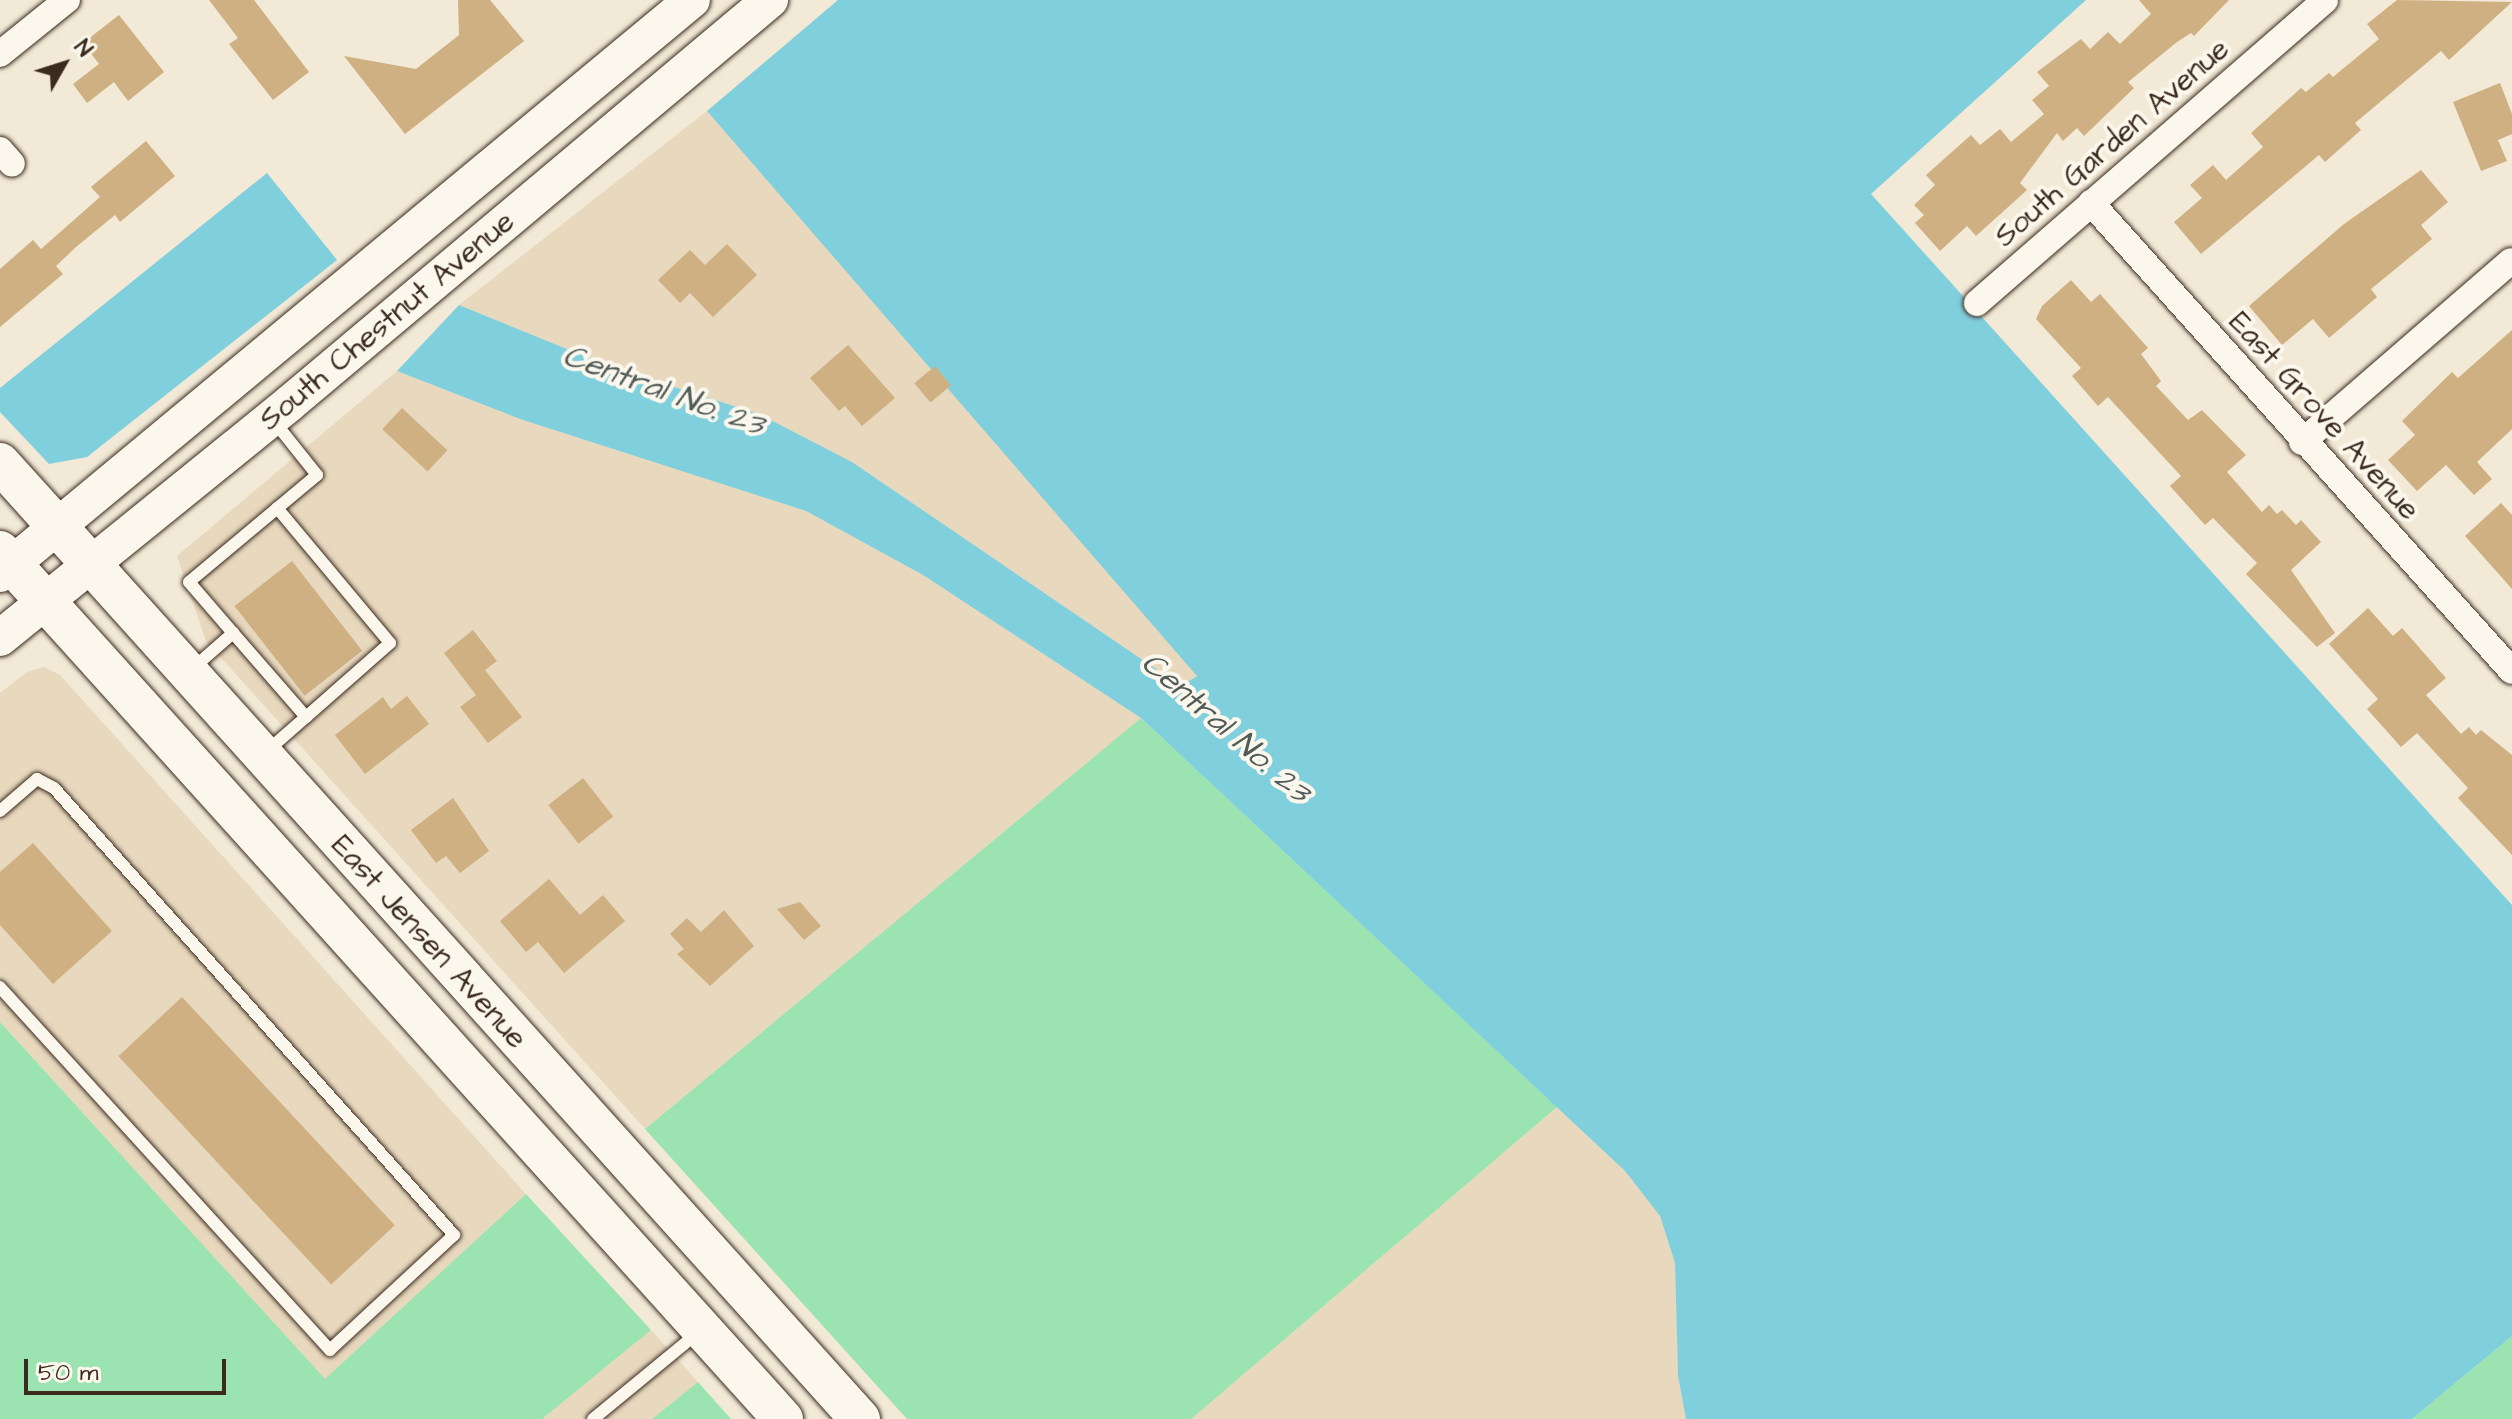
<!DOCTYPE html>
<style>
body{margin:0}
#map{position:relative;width:2512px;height:1419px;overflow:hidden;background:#f2e9d7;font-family:"Architects Daughter",sans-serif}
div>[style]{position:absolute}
.built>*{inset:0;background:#e7d8be}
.green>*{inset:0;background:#9be3b1}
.water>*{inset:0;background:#80cfdc}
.building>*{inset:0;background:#ceb082;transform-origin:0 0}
.roads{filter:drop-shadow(0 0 2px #3b2a1e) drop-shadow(0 0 2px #3b2a1e)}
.service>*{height:12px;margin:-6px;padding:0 6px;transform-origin:6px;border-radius:6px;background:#fbf7ec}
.minor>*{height:26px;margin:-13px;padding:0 13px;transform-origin:13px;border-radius:13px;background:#fbf7ec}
.secondary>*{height:36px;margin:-18px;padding:0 18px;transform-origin:18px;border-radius:18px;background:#fbf7ec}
.primary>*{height:40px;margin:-20px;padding:0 20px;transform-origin:20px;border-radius:20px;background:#fbf7ec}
span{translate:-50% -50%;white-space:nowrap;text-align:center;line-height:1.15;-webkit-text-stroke:8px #fbf7ec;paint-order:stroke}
.street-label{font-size:30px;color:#3b2a1e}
.water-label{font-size:32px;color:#505c57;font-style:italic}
.north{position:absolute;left:24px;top:24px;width:80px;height:80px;-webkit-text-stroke:6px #fbf7ec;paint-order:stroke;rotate:51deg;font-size:22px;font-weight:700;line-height:32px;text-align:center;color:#3b2a1e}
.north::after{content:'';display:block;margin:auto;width:28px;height:36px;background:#3b2a1e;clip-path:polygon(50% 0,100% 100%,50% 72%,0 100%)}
.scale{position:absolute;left:24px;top:1359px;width:202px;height:36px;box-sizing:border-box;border:4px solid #3b2a1e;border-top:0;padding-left:10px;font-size:24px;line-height:28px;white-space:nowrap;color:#3b2a1e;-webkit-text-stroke:6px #fbf7ec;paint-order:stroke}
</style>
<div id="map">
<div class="built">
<div style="clip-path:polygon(707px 111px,1198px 675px,1181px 686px,852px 462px,759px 414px,611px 367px,459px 305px)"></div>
<div style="clip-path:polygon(397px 371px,520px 419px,806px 511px,923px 575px,1141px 718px,645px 1129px,206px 641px,177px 556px)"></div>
<div style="clip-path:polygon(44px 667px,60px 675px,526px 1194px,325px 1380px,0 1022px,0 693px,27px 672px)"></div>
<div style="clip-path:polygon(1557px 1107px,1625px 1171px,1660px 1216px,1675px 1263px,1678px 1376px,1686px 1419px,1191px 1419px)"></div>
<div style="clip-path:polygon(651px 1330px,698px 1382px,652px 1419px,542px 1419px)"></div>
</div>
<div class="green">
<div style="clip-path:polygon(1141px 718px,1557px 1107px,1191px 1419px,907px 1419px,645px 1129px)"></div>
<div style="clip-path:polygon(0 1022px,325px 1379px,526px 1194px,651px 1330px,542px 1419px,0 1419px)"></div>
<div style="clip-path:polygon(2512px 1336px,2512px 1419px,2412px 1419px)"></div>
<div style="clip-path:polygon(698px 1382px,731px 1419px,652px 1419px)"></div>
</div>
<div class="water">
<div style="clip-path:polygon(838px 0,2086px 0,1871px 194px,2512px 905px,2512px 1336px,2412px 1419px,1686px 1419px,1678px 1376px,1675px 1263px,1660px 1216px,1625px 1171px,1141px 718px,923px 575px,806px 511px,520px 419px,397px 371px,459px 305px,611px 367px,759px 414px,852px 462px,1181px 686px,1197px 676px,707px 111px)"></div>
<div style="clip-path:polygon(267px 173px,337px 260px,87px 457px,49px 464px,0 412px,0 388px)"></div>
</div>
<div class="building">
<div style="clip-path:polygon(209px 0,254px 0,309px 72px,273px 100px,229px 44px,238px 38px)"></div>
<div style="clip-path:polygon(458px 0,490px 0,524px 41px,405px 134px,344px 56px,416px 69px,459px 35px)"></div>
<div style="clip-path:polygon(2139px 0,2229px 0,2194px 36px,2191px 33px,2177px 42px,2128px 82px,2134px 88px,2084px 136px,2077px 128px,2063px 141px,2057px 133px,2020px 183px,2027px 190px,1976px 236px,1967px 226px,1940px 251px,1915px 223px,1924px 215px,1914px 205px,1935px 185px,1926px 175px,1971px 135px,1980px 145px,2000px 129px,2011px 142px,2044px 114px,2032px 100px,2049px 86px,2037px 72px,2081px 39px,2090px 49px,2108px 32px,2120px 44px,2151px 14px)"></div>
<div style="clip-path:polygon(2397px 0,2512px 2px,2449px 60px,2441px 51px,2355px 123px,2361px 130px,2325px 162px,2319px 155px,2201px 254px,2174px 222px,2202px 198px,2190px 185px,2213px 165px,2226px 180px,2263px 147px,2251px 133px,2301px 88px,2306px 92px,2329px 73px,2333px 77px,2379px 39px,2367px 24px)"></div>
<div style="clip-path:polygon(119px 15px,164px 72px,128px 101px,114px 82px,87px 103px,73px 84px,99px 64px,83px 43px)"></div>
<div style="clip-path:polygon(2500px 83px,2512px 114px,2512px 134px,2498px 140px,2507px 161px,2481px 171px,2453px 102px)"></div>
<div style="clip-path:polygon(146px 141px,175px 176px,120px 222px,115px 215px,76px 247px,56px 266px,63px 274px,0 327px,0 269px,33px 240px,41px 249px,100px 197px,91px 187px)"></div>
<div style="clip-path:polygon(2421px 170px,2448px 202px,2421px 225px,2432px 239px,2371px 289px,2377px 297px,2329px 338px,2313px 319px,2282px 345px,2249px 306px,2344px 224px)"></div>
<div style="clip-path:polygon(727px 244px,757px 275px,713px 317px,690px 293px,680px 303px,658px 280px,690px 250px,705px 265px)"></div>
<div style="clip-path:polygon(2071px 280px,2091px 302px,2100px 294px,2148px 348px,2141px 354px,2161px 381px,2156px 386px,2188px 420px,2202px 410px,2246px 455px,2227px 472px,2262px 512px,2269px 505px,2277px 514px,2282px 510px,2296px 525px,2301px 520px,2321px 542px,2291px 570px,2335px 633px,2317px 647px,2246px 574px,2257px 563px,2213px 518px,2205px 525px,2170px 486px,2181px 476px,2108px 397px,2098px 406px,2072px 376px,2081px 368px,2036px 319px,2042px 306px)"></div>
<div style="clip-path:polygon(2512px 330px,2512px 429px,2477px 462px,2492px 479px,2474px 495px,2446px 465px,2417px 491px,2388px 460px,2415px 435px,2402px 421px,2452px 372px,2458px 378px)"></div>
<div style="clip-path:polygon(848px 345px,895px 398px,862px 426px,845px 406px,839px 411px,810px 378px)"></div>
<div style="left:935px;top:366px;width:25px;height:27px;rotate:50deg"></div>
<div style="left:402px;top:408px;width:62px;height:29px;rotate:43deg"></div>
<div style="clip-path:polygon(2501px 503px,2512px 515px,2512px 589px,2465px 536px)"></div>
<div style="left:292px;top:561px;width:114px;height:73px;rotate:52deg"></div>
<div style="clip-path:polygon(2368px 608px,2393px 636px,2402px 628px,2446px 678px,2426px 695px,2461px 734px,2469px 727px,2476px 735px,2481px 730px,2512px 755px,2512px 855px,2458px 798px,2468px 788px,2417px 733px,2401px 747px,2367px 709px,2378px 699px,2329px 644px)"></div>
<div style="clip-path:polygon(473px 630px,497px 661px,485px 670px,522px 717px,488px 743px,460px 707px,476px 695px,444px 653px)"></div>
<div style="clip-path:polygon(407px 696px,429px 724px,365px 774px,335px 735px,383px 697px,391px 709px)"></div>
<div style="left:583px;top:778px;width:49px;height:44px;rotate:52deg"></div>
<div style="clip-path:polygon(453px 798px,489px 851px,460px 873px,446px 856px,436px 863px,411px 830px)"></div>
<div style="clip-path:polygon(33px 843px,112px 931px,53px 984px,0 925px,0 872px)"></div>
<div style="clip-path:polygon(549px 879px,580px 915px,603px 895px,625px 921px,564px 973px,538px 942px,526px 952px,500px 921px)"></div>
<div style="clip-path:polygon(800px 902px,821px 926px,804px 940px,777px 909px)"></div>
<div style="clip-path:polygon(724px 910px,754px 946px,710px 986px,677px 954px,684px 949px,670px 934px,687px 918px,701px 932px)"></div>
<div style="left:182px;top:997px;width:312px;height:87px;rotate:47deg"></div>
</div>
<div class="roads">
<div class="service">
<div style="left:233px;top:633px;width:111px;rotate:49deg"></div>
<div style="left:306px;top:717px;width:112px;rotate:-41.4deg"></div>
<div style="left:390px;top:643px;width:176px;rotate:-129.9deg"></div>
<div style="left:192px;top:669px;width:55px;rotate:-41.3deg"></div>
<div style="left:233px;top:633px;width:67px;rotate:-130.8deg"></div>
<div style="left:189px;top:582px;width:167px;rotate:-39.9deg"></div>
<div style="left:317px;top:475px;width:70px;rotate:-128.7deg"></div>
<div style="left:267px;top:751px;width:52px;rotate:-41.1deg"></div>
<div style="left:0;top:811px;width:49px;rotate:-40.9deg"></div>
<div style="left:37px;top:779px;width:19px;rotate:28deg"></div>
<div style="left:54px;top:788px;width:600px;rotate:48.18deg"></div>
<div style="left:454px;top:1235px;width:169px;rotate:137.2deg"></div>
<div style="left:330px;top:1350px;width:491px;rotate:-132.3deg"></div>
<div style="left:593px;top:1419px;width:137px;rotate:-39.4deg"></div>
</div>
<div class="minor">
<div style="left:0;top:54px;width:86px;rotate:-38.9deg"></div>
<div style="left:0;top:150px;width:18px;rotate:49deg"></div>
<div style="left:2091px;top:203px;width:629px;rotate:48.03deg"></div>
<div style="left:1977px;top:303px;width:461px;rotate:-41deg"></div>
<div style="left:2302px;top:442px;width:276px;rotate:-40.9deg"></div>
</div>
<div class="secondary">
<div style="left:0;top:574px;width:899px;rotate:-39.68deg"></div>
<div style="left:0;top:638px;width:373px;rotate:-39deg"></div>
<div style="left:290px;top:403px;width:627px;rotate:-40.02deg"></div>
</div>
<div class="primary">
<div style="left:0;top:463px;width:1286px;rotate:48.03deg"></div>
<div style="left:0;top:551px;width:1169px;rotate:47.95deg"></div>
</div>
</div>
<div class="street-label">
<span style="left:2112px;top:143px;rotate:-41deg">South Garden Avenue</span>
<span style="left:387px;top:321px;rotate:-40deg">South Chestnut Avenue</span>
<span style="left:2324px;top:416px;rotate:48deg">East Grove Avenue</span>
<span style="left:429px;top:942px;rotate:48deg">East Jensen Avenue</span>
</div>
<div class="water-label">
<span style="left:663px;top:391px;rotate:20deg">Central No. 23</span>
<span style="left:1225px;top:728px;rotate:41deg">Central No. 23</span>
</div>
<div class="north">N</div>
<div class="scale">50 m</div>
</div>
